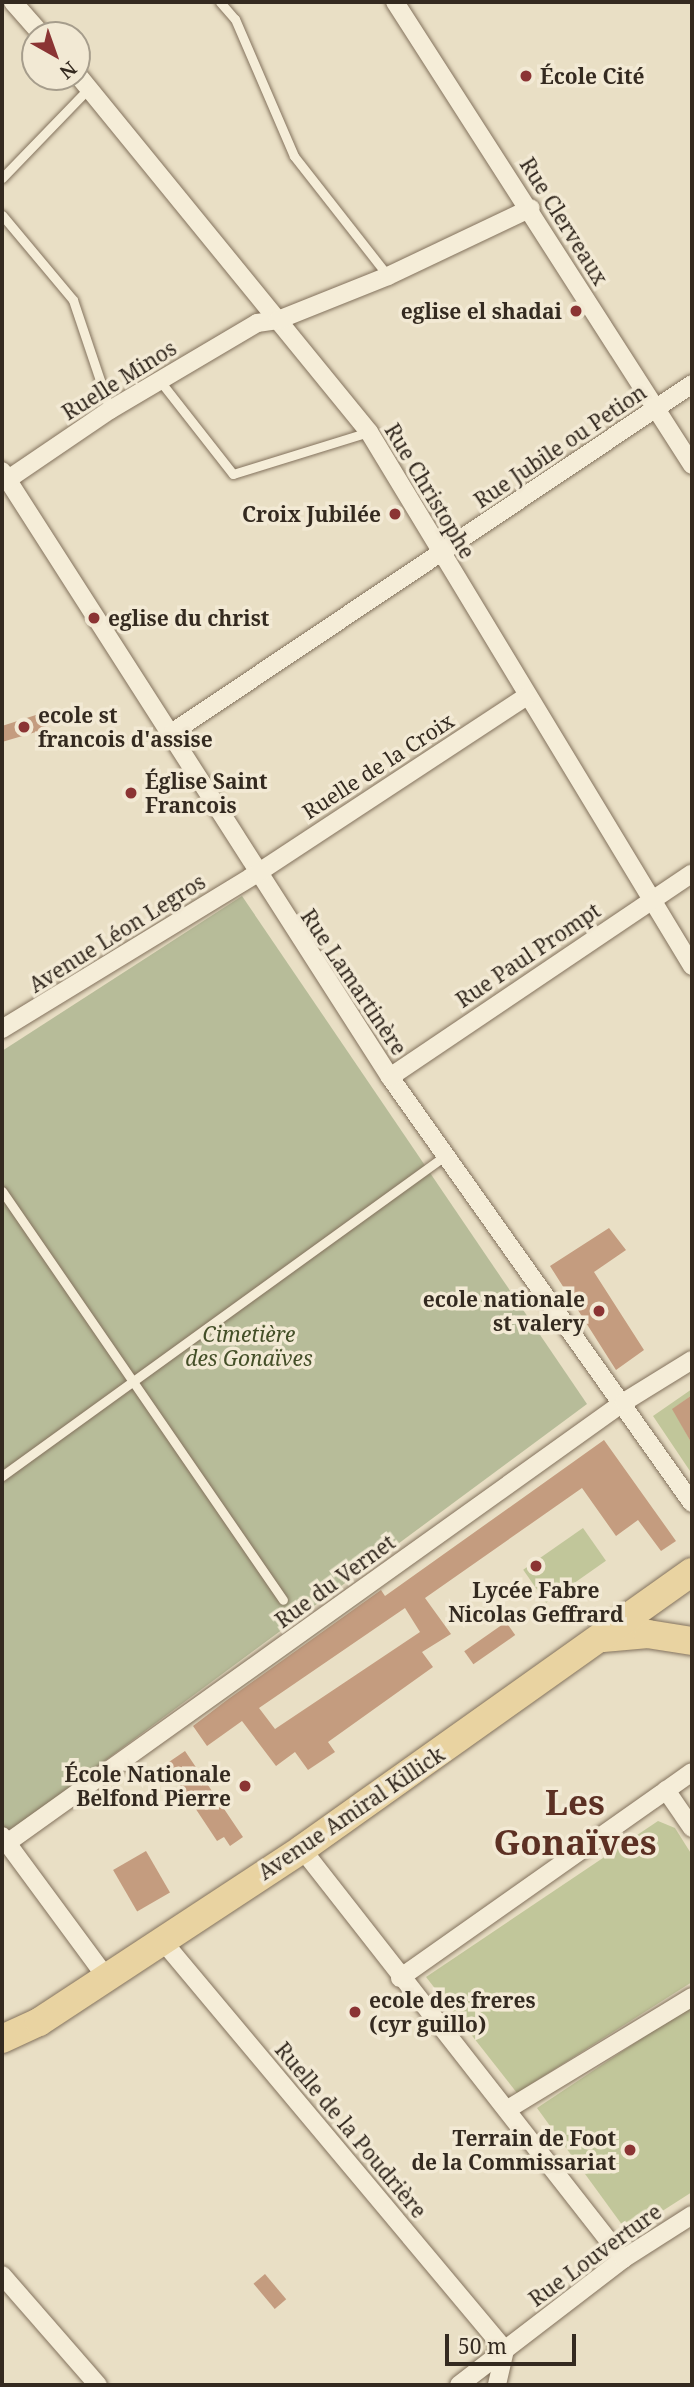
<!DOCTYPE html>
<meta charset="utf-8">
<style>
body{margin:0}
#map{position:relative;width:694px;height:2387px;overflow:hidden;background:#e9dfc5;font-family:"Noto Serif",serif}
div>[style]{position:absolute}
.green>*{inset:0;background:#c1c69a;transform-origin:0 0}
.cemetery>*{inset:0;background:#b7bc99}
.building>*{inset:0;background:#c49c7f;transform-origin:0 0}
.roads{filter:drop-shadow(0 0 2px #83725d) drop-shadow(0 0 2px #83725d)}
.service>*{height:9px;margin:-4.5px;padding:0 4.5px;transform-origin:4.5px;border-radius:4.5px;background:#f5edd8}
.minor>*{height:18px;margin:-9px;padding:0 9px;transform-origin:9px;border-radius:9px;background:#f5edd8}
.primary>*{height:28px;margin:-14px;padding:0 14px;transform-origin:14px;border-radius:14px;background:#e9d3a1}
.dots>*{width:19px;height:19px;translate:-50% -50%;box-sizing:border-box;border:4px solid #f2e9d4;border-radius:50%}
span{translate:-50% -50%;white-space:nowrap;text-align:center;line-height:1.15;-webkit-text-stroke:7px #f2e9d4;paint-order:stroke}
.poi-label{font-size:21px;color:#342a20;font-weight:700}
.left{translate:0 -50%;text-align:left}
.right{translate:-100% -50%;text-align:right}
.street-label{font-size:21px;color:#342a20}
.park-label{font-size:21px;color:#444f28;font-style:italic}
.town-label{font-size:35px;color:#5c3023;font-weight:700}
.frame{position:absolute;inset:0;border:4px solid #342a20;pointer-events:none}
.north{position:absolute;left:21px;top:21px;width:70px;height:70px;box-sizing:border-box;background:#f2e9d4;border:2px solid #a69d8c;border-radius:50%;rotate:140deg;font-size:19px;font-weight:700;line-height:28px;text-align:center;color:#342a20}
.north::after{content:'';display:block;margin:auto;width:24px;height:32px;background:#8b3434;clip-path:polygon(50% 0,100% 100%,50% 72%,0 100%)}
.scale{position:absolute;left:445px;top:2334px;width:131px;height:32px;box-sizing:border-box;border:4px solid #342a20;border-top:0;padding-left:9px;font-size:21px;line-height:24px;white-space:nowrap;color:#342a20;-webkit-text-stroke:5px #f2e9d4;paint-order:stroke}
</style>
<div id="map">
<div class="green">
<div style="clip-path:polygon(692px 1389px,692px 1395px,673px 1409px,692px 1444px,692px 1474px,653px 1416px)"></div>
<div style="left:583px;top:1528px;width:40px;height:73px;rotate:55deg"></div>
<div style="clip-path:polygon(658px 1821px,675px 1828px,692px 1855px,692px 1982px,517px 2093px,426px 1977px)"></div>
<div style="clip-path:polygon(692px 2005px,692px 2192px,628px 2233px,537px 2108px)"></div>
</div>
<div class="cemetery">
<div style="clip-path:polygon(242px 896px,587px 1404px,2px 1837px,2px 1051px)"></div>
</div>
<div class="building">
<div style="clip-path:polygon(42px 713px,46px 729px,2px 742px,2px 726px)"></div>
<div style="clip-path:polygon(609px 1228px,626px 1250px,594px 1272px,644px 1350px,616px 1370px,550px 1266px)"></div>
<div style="clip-path:polygon(692px 1395px,692px 1444px,672px 1409px)"></div>
<div style="clip-path:polygon(evenodd,604px 1440px,676px 1541px,661px 1551px,638px 1520px,616px 1536px,582px 1488px,425px 1598px,451px 1634px,422px 1652px,433px 1667px,328px 1742px,335px 1752px,308px 1770px,295px 1752px,276px 1766px,242px 1721px,207px 1746px,193px 1726px,227px 1700px,381px 1590px,385px 1596px,604px 1440px,405px 1608px,420px 1632px,275px 1729px,259px 1708px,405px 1608px)"></div>
<div style="left:506px;top:1622px;width:16px;height:51px;rotate:55deg"></div>
<div style="clip-path:polygon(185px 1751px,243px 1837px,230px 1846px,224px 1837px,217px 1841px,166px 1764px)"></div>
<div style="left:146px;top:1851px;width:48px;height:38px;rotate:60deg"></div>
<div style="left:265px;top:2274px;width:33px;height:15px;rotate:50deg"></div>
</div>
<div class="roads">
<div class="service">
<div style="left:220px;top:2px;width:23px;rotate:49deg"></div>
<div style="left:235px;top:19px;width:149px;rotate:66.7deg"></div>
<div style="left:294px;top:156px;width:152px;rotate:51.9deg"></div>
<div style="left:2px;top:178px;width:125px;rotate:-46deg"></div>
<div style="left:2px;top:215px;width:111px;rotate:50.1deg"></div>
<div style="left:73px;top:300px;width:116px;rotate:71.4deg"></div>
<div style="left:160px;top:381px;width:118px;rotate:51.9deg"></div>
<div style="left:233px;top:474px;width:142px;rotate:-17.2deg"></div>
<div style="left:2px;top:1191px;width:496px;rotate:55.5deg"></div>
<div style="left:2px;top:1476px;width:548px;rotate:-35.87deg"></div>
</div>
<div class="minor">
<div style="left:13px;top:2px;width:44px;rotate:48.7deg"></div>
<div style="left:395px;top:2px;width:550px;rotate:57.32deg"></div>
<div style="left:77px;top:74px;width:462px;rotate:50.8deg"></div>
<div style="left:369px;top:432px;width:624px;rotate:58.83deg"></div>
<div style="left:2px;top:471px;width:720px;rotate:57.37deg"></div>
<div style="left:390px;top:1077px;width:522px;rotate:54.67deg"></div>
<div style="left:7px;top:480px;width:125px;rotate:-34.2deg"></div>
<div style="left:110px;top:410px;width:171px;rotate:-30.6deg"></div>
<div style="left:257px;top:323px;width:21px;rotate:-8deg"></div>
<div style="left:278px;top:320px;width:118px;rotate:-21.8deg"></div>
<div style="left:388px;top:276px;width:158px;rotate:-25.4deg"></div>
<div style="left:173px;top:732px;width:625px;rotate:-33.84deg"></div>
<div style="left:2px;top:1029px;width:298px;rotate:-31.4deg"></div>
<div style="left:256px;top:874px;width:322px;rotate:-33.3deg"></div>
<div style="left:390px;top:1077px;width:364px;rotate:-34deg"></div>
<div style="left:666px;top:1790px;width:46px;rotate:55.6deg"></div>
<div style="left:2px;top:1836px;width:175px;rotate:53.6deg"></div>
<div style="left:7px;top:1843px;width:758px;rotate:-35.56deg"></div>
<div style="left:624px;top:1402px;width:80px;rotate:-31.7deg"></div>
<div style="left:302px;top:1849px;width:521px;rotate:51.94deg"></div>
<div style="left:161px;top:1939px;width:536px;rotate:50.07deg"></div>
<div style="left:505px;top:2350px;width:36px;rotate:103deg"></div>
<div style="left:400px;top:1978px;width:357px;rotate:-35.2deg"></div>
<div style="left:508px;top:2109px;width:215px;rotate:-31.3deg"></div>
<div style="left:2px;top:2275px;width:146px;rotate:48.9deg"></div>
<div style="left:459px;top:2385px;width:207px;rotate:-37.5deg"></div>
<div style="left:623px;top:2259px;width:82px;rotate:-32.5deg"></div>
</div>
<div class="primary">
<div style="left:603px;top:1638px;width:45px;rotate:-5.1deg"></div>
<div style="left:648px;top:1634px;width:45px;rotate:9deg"></div>
<div style="left:2px;top:2039px;width:41px;rotate:-24.7deg"></div>
<div style="left:39px;top:2022px;width:315px;rotate:-33.3deg"></div>
<div style="left:302px;top:1849px;width:478px;rotate:-35.4deg"></div>
</div>
</div>
<div class="dots">
<div style="left:526px;top:76px;background:#8b3434"></div>
<div style="left:576px;top:311px;background:#8b3434"></div>
<div style="left:395px;top:514px;background:#8b3434"></div>
<div style="left:94px;top:618px;background:#8b3434"></div>
<div style="left:24px;top:727px;background:#8b3434"></div>
<div style="left:131px;top:793px;background:#8b3434"></div>
<div style="left:599px;top:1311px;background:#8b3434"></div>
<div style="left:536px;top:1566px;background:#8b3434"></div>
<div style="left:245px;top:1786px;background:#8b3434"></div>
<div style="left:355px;top:2012px;background:#8b3434"></div>
<div style="left:630px;top:2150px;background:#8b3434"></div>
</div>
<div class="poi-label">
<span class="left" style="left:540px;top:76px">École Cité</span>
<span class="right" style="left:562px;top:311px">eglise el shadai</span>
<span class="right" style="left:381px;top:514px">Croix Jubilée</span>
<span class="left" style="left:108px;top:618px">eglise du christ</span>
<span class="left" style="left:38px;top:727px">ecole st<br>francois d'assise</span>
<span class="left" style="left:145px;top:793px">Église Saint<br>Francois</span>
<span class="right" style="left:585px;top:1311px">ecole nationale<br>st valery</span>
<span style="left:536px;top:1602px">Lycée Fabre<br>Nicolas Geffrard</span>
<span class="right" style="left:231px;top:1786px">École Nationale<br>Belfond Pierre</span>
<span class="left" style="left:369px;top:2012px">ecole des freres<br>(cyr guillo)</span>
<span class="right" style="left:616px;top:2150px">Terrain de Foot<br>de la Commissariat</span>
</div>
<div class="street-label">
<span style="left:564px;top:221px;rotate:58deg">Rue Clerveaux</span>
<span style="left:119px;top:380px;rotate:-32deg">Ruelle Minos</span>
<span style="left:560px;top:446px;rotate:-34deg">Rue Jubile ou Petion</span>
<span style="left:430px;top:491px;rotate:59deg">Rue Christophe</span>
<span style="left:378px;top:766px;rotate:-33deg">Ruelle de la Croix</span>
<span style="left:117px;top:933px;rotate:-32deg">Avenue Léon Legros</span>
<span style="left:528px;top:955px;rotate:-34deg">Rue Paul Prompt</span>
<span style="left:354px;top:982px;rotate:56deg">Rue Lamartinère</span>
<span style="left:335px;top:1581px;rotate:-36deg">Rue du Vernet</span>
<span style="left:351px;top:1813px;rotate:-34deg">Avenue Amiral Killick</span>
<span style="left:351px;top:2130px;rotate:50deg">Ruelle de la Poudrière</span>
<span style="left:595px;top:2255px;rotate:-36deg">Rue Louverture</span>
</div>
<div class="park-label">
<span style="left:249px;top:1346px">Cimetière<br>des Gonaïves</span>
</div>
<div class="town-label">
<span style="left:575px;top:1822px">Les<br>Gonaïves</span>
</div>
<div class="frame"></div>
<div class="north">N</div>
<div class="scale">50 m</div>
</div>
